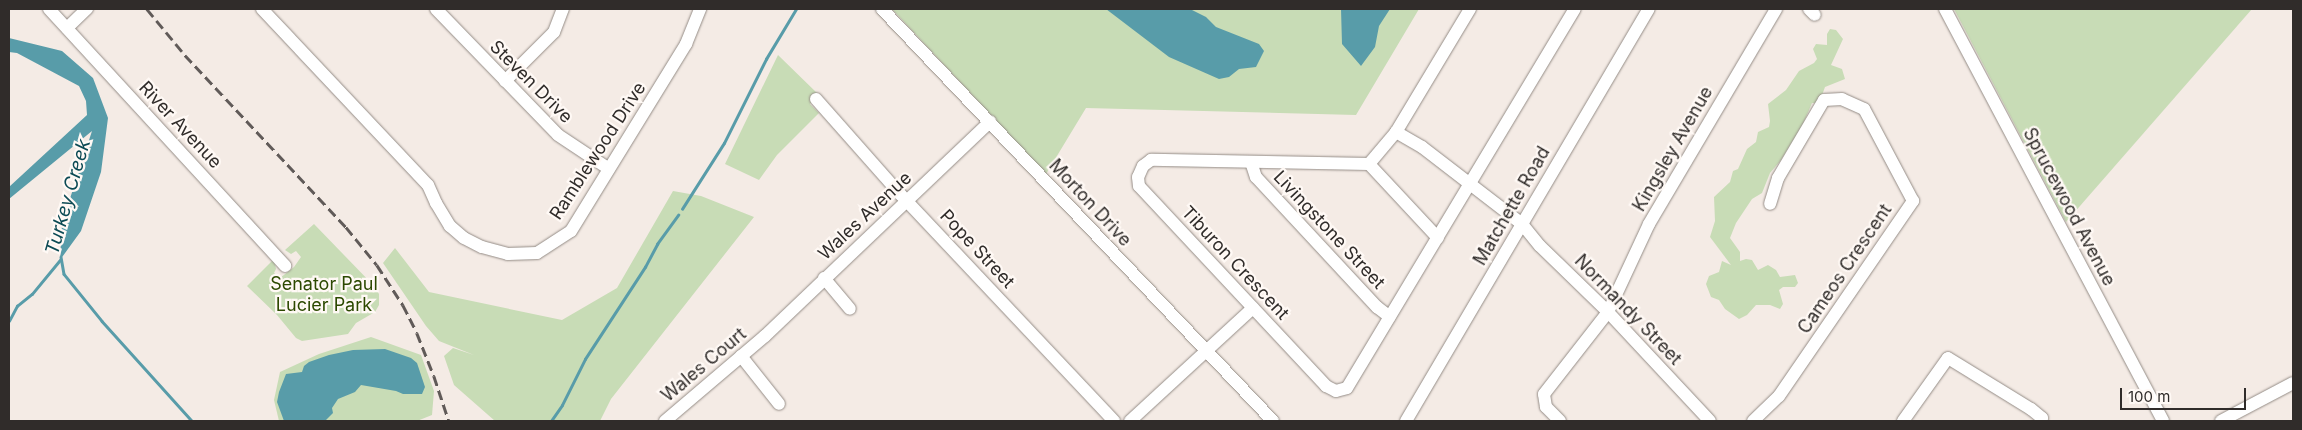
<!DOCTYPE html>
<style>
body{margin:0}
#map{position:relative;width:2302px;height:430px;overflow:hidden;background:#f4ebe5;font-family:Inter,sans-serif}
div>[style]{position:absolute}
.green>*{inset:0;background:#c8dcb6}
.water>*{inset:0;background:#589ca9}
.stream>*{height:2.5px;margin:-1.25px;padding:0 1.25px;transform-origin:1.25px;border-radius:1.25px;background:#589ca9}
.roads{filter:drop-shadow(0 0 1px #948c86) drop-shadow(0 0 1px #948c86)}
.minor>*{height:12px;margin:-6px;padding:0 6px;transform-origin:6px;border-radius:6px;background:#fff}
.rail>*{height:2.5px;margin-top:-1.25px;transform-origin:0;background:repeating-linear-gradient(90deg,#605a58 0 10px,transparent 0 15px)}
span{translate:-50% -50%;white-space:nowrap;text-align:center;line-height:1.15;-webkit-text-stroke:4.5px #fff9f5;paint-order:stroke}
.street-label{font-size:18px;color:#302c2a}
.park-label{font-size:18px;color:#2c4900}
.water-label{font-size:19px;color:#0c4a54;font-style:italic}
.frame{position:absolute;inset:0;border:10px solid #302c2a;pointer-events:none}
.scale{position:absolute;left:2120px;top:388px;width:126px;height:22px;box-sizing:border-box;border:2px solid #302c2a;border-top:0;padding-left:6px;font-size:15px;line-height:18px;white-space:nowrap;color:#302c2a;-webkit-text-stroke:4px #fff9f5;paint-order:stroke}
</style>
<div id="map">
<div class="green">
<div style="clip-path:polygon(892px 9px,1419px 9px,1356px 115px,1086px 108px,1046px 174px)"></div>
<div style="clip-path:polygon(1954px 9px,2252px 9px,2066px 222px)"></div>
<div style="clip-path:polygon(1830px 29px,1836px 30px,1843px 39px,1831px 65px,1842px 69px,1845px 79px,1825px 87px,1821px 98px,1817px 103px,1812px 103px,1803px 124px,1781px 160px,1770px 173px,1762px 193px,1752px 199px,1736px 223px,1730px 238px,1740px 252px,1740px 261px,1746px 259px,1752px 260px,1758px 270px,1768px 265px,1776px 270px,1780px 277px,1795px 275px,1798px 283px,1795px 287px,1783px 287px,1779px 290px,1783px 304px,1780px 309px,1770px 305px,1756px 305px,1747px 315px,1739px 319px,1725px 309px,1719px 300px,1711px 297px,1706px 284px,1709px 276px,1719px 272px,1722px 261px,1731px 265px,1710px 237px,1715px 221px,1714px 197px,1730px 182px,1733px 171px,1738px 169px,1747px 149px,1756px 142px,1758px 132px,1769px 127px,1770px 121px,1768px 104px,1786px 90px,1799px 71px,1814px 63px,1817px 59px,1813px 49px,1816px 44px,1827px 45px,1827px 34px)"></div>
<div style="clip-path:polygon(778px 55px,818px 94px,810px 104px,819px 113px,777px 155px,759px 180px,725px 164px)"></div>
<div style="clip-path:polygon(673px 191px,701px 196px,754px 217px,611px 399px,600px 421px,495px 421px,454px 385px,444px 356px,453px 348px,474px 355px,439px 341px,426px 326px,383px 263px,395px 248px,429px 292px,562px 320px,617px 288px)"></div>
<div style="clip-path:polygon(314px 224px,374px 286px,379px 294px,379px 305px,375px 312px,356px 323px,348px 334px,302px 341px,296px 338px,277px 315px,247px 286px,274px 259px,276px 269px,274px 273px,280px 278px,294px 267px,301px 257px,296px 251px,291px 254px,285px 250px)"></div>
<div style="clip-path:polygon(371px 337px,421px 355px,434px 391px,432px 415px,417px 421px,279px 421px,274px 400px,280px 372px,319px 354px)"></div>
</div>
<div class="water">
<div style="clip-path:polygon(1106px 9px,1190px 9px,1206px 17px,1216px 27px,1259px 44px,1264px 51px,1256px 67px,1239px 69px,1229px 77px,1219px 79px,1169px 57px)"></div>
<div style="clip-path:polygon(1341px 9px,1390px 9px,1379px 26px,1375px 47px,1361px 66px,1342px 44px)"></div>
<div style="clip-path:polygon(9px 38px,62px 51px,93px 78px,108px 118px,101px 172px,81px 231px,60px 260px,62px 223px,92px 131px,9px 199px,9px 187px,87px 115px,86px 101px,79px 86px,17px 53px,9px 52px)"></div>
<div style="clip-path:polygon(385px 349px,411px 358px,417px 363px,425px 387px,422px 394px,403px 394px,396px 391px,361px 385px,355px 392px,338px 399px,332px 408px,333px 413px,325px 421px,284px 421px,277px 402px,279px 392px,286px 374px,302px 372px,304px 366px,309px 362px,329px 355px,353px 350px)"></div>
</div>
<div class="stream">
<div style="left:682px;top:209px;width:78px;rotate:-57.5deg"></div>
<div style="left:724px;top:143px;width:94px;rotate:-63.4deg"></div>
<div style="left:766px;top:59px;width:58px;rotate:-59deg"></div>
<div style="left:61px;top:257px;width:17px;rotate:80deg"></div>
<div style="left:64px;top:274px;width:60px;rotate:51deg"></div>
<div style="left:102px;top:321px;width:135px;rotate:48deg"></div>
<div style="left:9px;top:321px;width:17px;rotate:-62deg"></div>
<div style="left:17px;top:306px;width:19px;rotate:-39deg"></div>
<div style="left:32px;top:294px;width:44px;rotate:-50.5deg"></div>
<div style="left:551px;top:421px;width:19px;rotate:-55deg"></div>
<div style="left:562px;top:405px;width:51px;rotate:-63.4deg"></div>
<div style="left:585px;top:359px;width:110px;rotate:-56.9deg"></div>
<div style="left:645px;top:267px;width:26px;rotate:-62deg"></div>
<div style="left:657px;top:244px;width:36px;rotate:-54deg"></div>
</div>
<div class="roads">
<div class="minor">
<div style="left:49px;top:9px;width:349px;rotate:47.4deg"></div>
<div style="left:262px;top:9px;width:242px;rotate:46.7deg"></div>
<div style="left:428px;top:185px;width:20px;rotate:66deg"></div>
<div style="left:436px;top:203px;width:27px;rotate:59deg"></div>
<div style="left:450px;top:226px;width:18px;rotate:41deg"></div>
<div style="left:464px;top:238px;width:20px;rotate:27deg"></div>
<div style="left:482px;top:247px;width:27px;rotate:15deg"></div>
<div style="left:508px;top:254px;width:29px;rotate:-2deg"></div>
<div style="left:537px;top:253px;width:40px;rotate:-32.9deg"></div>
<div style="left:571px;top:231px;width:220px;rotate:-58.4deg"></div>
<div style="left:686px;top:44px;width:38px;rotate:-68deg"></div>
<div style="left:436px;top:9px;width:175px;rotate:45.9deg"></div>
<div style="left:558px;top:135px;width:61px;rotate:33.7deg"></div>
<div style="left:882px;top:9px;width:568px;rotate:46.5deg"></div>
<div style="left:1470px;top:9px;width:144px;rotate:121deg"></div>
<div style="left:1396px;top:132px;width:42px;rotate:130.2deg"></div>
<div style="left:1369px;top:164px;width:218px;rotate:-178.9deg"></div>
<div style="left:1151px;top:160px;width:10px;rotate:143deg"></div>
<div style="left:1143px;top:166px;width:12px;rotate:114deg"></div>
<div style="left:1138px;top:177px;width:9px;rotate:84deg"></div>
<div style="left:1139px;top:186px;width:274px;rotate:46.9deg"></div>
<div style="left:1326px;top:386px;width:11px;rotate:27deg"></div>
<div style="left:1336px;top:391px;width:11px;rotate:-15deg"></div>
<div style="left:1347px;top:388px;width:442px;rotate:-59deg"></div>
<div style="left:1809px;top:9px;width:8px;rotate:45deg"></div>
<div style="left:1945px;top:9px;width:466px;rotate:62.1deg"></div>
<div style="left:67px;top:28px;width:28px;rotate:-44deg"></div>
<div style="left:505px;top:81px;width:69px;rotate:-45deg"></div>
<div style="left:554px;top:32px;width:25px;rotate:-69deg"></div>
<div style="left:816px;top:99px;width:128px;rotate:48.5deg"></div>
<div style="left:901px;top:195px;width:311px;rotate:46.7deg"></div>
<div style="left:1396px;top:132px;width:30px;rotate:30deg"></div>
<div style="left:1422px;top:147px;width:126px;rotate:37.6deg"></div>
<div style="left:1522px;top:224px;width:28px;rotate:51deg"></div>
<div style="left:1540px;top:246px;width:95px;rotate:44.1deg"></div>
<div style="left:1608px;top:312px;width:149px;rotate:46.9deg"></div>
<div style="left:1251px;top:162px;width:16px;rotate:72deg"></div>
<div style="left:1256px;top:177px;width:178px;rotate:47.1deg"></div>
<div style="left:1377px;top:307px;width:16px;rotate:38deg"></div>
<div style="left:1369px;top:164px;width:101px;rotate:47deg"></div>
<div style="left:824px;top:278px;width:40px;rotate:50deg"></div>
<div style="left:741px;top:356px;width:61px;rotate:51.6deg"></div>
<div style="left:665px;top:421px;width:131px;rotate:-40.4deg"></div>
<div style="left:765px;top:336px;width:311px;rotate:-43.6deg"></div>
<div style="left:1130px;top:421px;width:167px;rotate:-42.6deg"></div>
<div style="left:1406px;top:421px;width:478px;rotate:-59.5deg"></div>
<div style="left:1560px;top:421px;width:20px;rotate:-135deg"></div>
<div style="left:1546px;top:407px;width:13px;rotate:-99deg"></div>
<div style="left:1544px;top:394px;width:104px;rotate:-52deg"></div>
<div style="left:1608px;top:312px;width:97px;rotate:-65deg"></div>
<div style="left:1649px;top:224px;width:250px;rotate:-59.4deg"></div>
<div style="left:1753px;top:421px;width:36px;rotate:-44deg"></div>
<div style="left:1779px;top:396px;width:237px;rotate:-55.5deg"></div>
<div style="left:1913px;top:201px;width:104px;rotate:-118deg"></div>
<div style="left:1864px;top:109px;width:24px;rotate:-156deg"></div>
<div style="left:1842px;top:99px;width:18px;rotate:177deg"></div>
<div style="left:1824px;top:100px;width:91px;rotate:120.5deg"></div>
<div style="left:1778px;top:178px;width:27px;rotate:107deg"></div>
<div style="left:1903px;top:421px;width:77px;rotate:-54.5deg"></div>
<div style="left:1948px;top:358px;width:97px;rotate:31.6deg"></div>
<div style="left:2031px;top:409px;width:14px;rotate:39deg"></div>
<div style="left:2042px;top:418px;width:3px;rotate:108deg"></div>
<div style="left:2221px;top:421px;width:81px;rotate:-27.8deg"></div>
</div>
</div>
<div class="rail">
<div style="left:147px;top:9px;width:60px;rotate:50.4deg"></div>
<div style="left:185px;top:55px;width:236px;rotate:46.9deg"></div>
<div style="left:346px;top:227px;width:49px;rotate:50.8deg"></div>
<div style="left:377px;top:265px;width:48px;rotate:57deg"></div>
<div style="left:403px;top:305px;width:31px;rotate:63deg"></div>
<div style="left:417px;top:333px;width:46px;rotate:68.4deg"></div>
<div style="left:434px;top:376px;width:47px;rotate:71.6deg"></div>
</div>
<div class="street-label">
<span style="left:531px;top:82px;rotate:45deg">Steven Drive</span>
<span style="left:180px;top:125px;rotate:47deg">River Avenue</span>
<span style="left:1673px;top:149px;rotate:-60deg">Kingsley Avenue</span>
<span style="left:598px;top:151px;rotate:-57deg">Ramblewood Drive</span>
<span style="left:1090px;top:203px;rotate:47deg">Morton Drive</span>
<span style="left:1512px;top:206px;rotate:-60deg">Matchette Road</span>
<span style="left:2069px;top:207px;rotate:62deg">Sprucewood Avenue</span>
<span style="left:865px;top:216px;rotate:-43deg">Wales Avenue</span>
<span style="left:1329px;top:230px;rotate:47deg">Livingstone Street</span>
<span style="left:977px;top:249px;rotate:47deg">Pope Street</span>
<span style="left:1235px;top:263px;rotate:47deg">Tiburon Crescent</span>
<span style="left:1845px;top:269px;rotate:-56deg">Cameos Crescent</span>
<span style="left:1628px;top:310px;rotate:46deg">Normandy Street</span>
<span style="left:704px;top:365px;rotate:-40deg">Wales Court</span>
</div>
<div class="park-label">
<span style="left:324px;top:295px">Senator Paul<br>Lucier Park</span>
</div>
<div class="water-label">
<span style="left:68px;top:197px;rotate:-74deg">Turkey Creek</span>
</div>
<div class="frame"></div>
<div class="scale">100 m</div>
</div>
